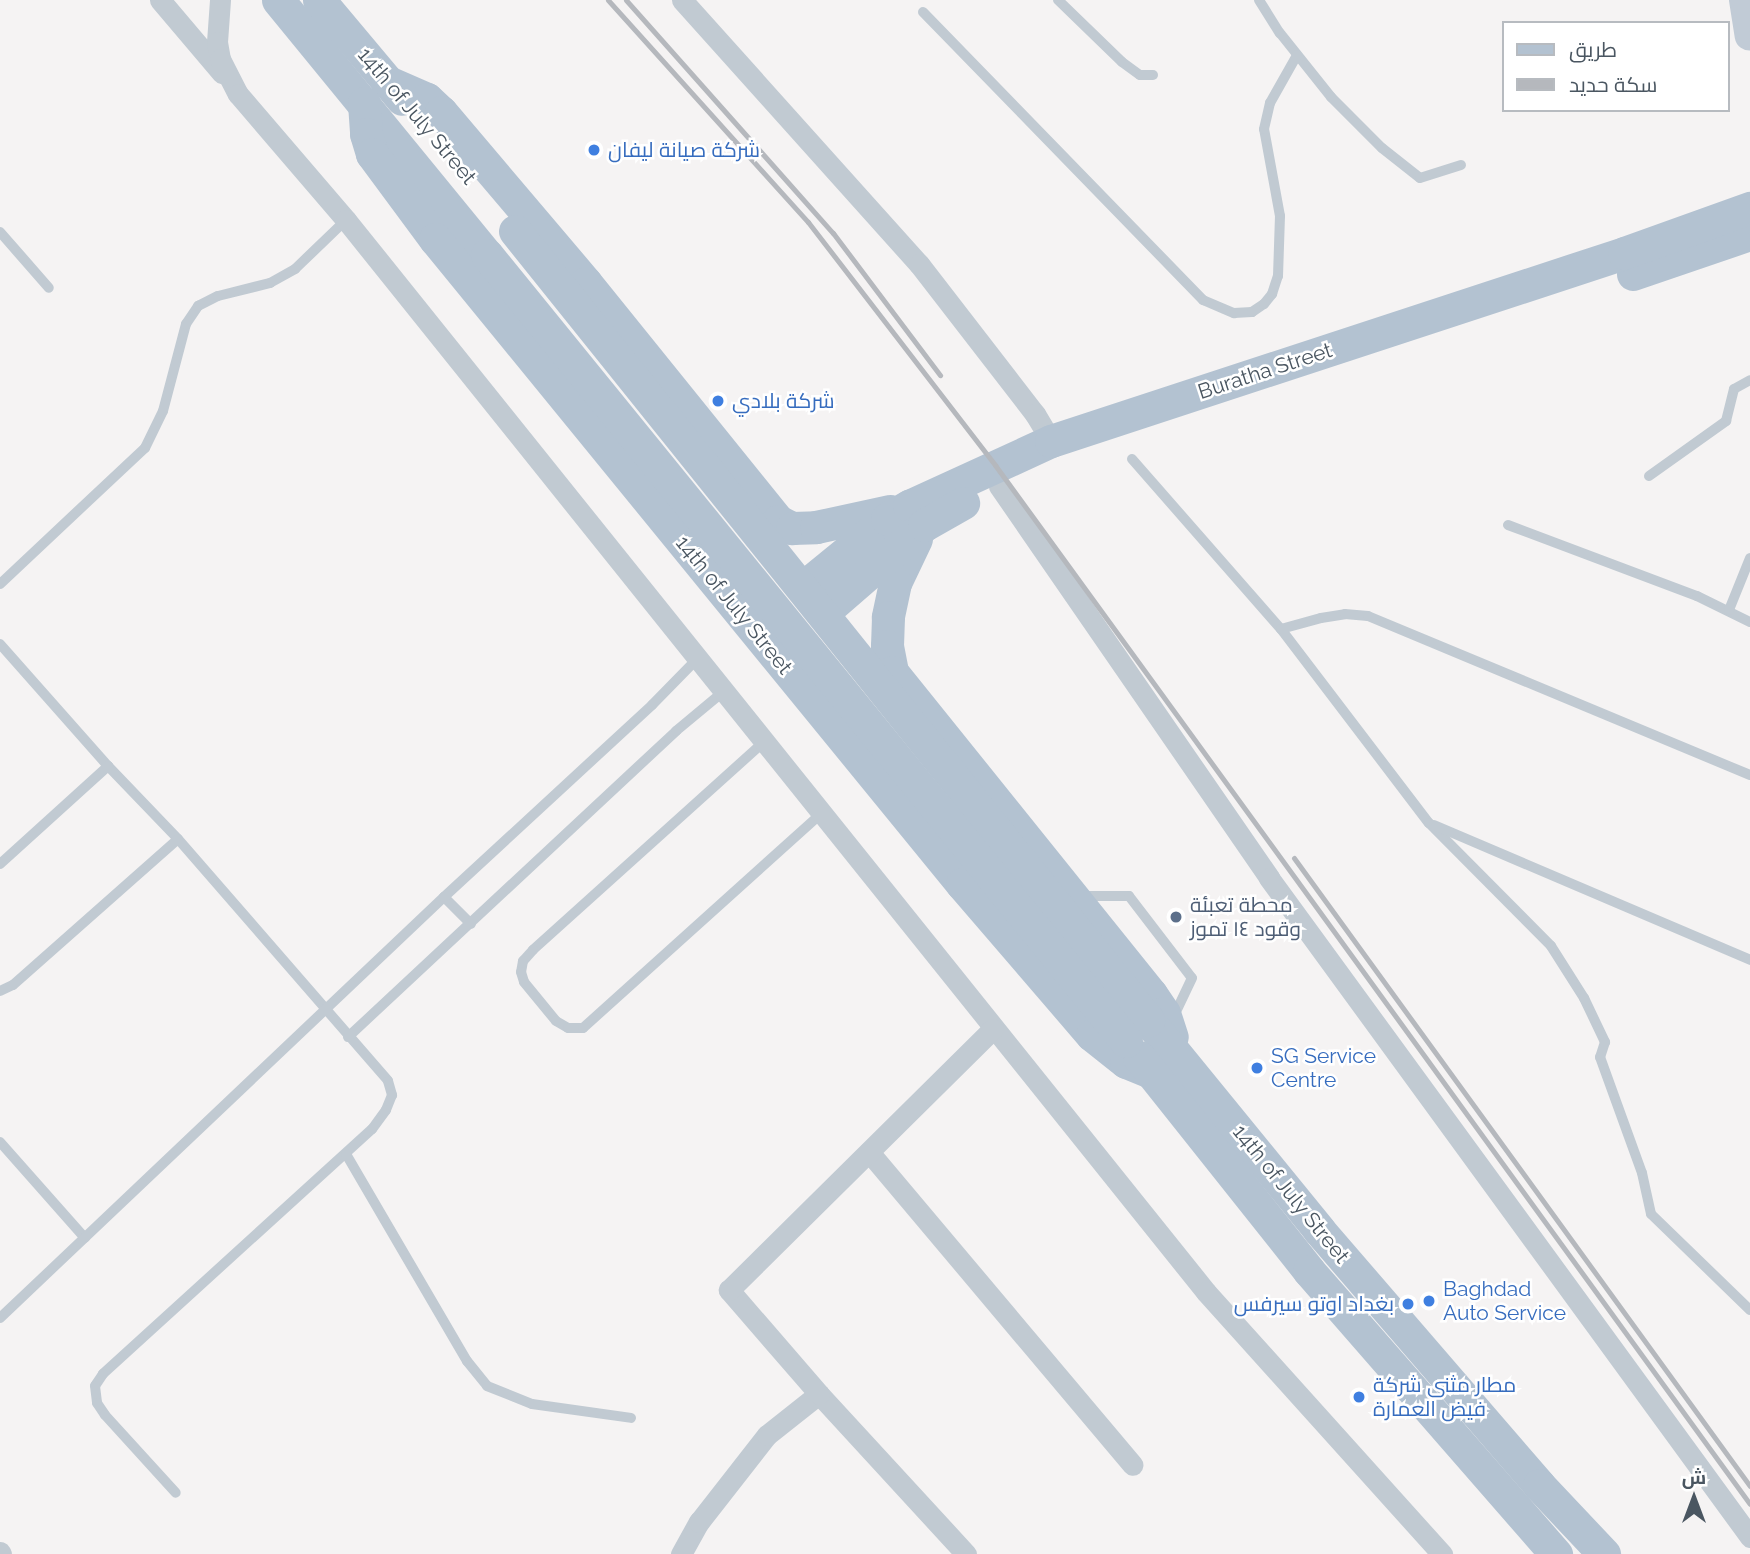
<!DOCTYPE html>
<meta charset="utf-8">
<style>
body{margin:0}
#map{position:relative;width:1750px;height:1554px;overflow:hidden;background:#f5f3f3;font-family:Raleway,Cairo,sans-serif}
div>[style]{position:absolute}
.lane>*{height:10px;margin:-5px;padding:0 5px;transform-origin:5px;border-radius:5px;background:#c1cad2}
.street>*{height:21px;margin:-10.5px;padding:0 10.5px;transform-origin:10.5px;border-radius:10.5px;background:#c1cad2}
.secondary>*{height:30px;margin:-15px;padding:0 15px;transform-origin:15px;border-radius:15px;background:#c1cbd6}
.primary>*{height:33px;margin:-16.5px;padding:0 16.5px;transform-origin:16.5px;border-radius:16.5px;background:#b3c2d1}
.rail>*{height:5px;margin:-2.5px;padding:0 2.5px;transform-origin:2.5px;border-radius:2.5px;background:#b5b8bd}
.primary-bridge>*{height:33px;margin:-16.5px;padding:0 16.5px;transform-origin:16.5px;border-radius:16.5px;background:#b3c2d1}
.dots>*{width:19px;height:19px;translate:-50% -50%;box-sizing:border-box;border:4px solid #fff;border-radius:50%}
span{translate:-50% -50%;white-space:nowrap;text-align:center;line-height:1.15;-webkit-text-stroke:5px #fff;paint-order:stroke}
.street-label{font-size:21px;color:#4a5661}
.shop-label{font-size:21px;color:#366cbe}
.left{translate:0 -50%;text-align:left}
.right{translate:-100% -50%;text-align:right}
.service-label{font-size:21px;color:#4e5e75}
.legend{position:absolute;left:1502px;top:21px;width:228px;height:91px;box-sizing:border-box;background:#fff;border:2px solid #b7bbc0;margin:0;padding:9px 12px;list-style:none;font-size:21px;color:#4a5661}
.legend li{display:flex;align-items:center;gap:14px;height:35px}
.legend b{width:35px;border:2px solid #b7bbc0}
.north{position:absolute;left:1659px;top:1463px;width:70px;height:70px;-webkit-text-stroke:5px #fff;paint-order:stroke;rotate:0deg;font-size:19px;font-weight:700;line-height:28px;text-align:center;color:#4a5661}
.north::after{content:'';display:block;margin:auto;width:24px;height:32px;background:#4a5661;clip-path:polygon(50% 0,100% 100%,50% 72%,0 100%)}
</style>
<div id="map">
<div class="lane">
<div style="left:1058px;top:0;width:89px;rotate:44.1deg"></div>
<div style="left:1122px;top:62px;width:22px;rotate:36deg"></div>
<div style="left:1140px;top:75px;width:13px"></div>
<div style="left:1259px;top:0;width:39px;rotate:58deg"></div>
<div style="left:1280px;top:33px;width:82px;rotate:51.4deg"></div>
<div style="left:1331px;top:97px;width:72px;rotate:45deg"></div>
<div style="left:1382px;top:148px;width:48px;rotate:38.3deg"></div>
<div style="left:1420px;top:178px;width:43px;rotate:-17.6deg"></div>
<div style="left:923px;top:12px;width:402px;rotate:45.8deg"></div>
<div style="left:1203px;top:300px;width:34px;rotate:23deg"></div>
<div style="left:1234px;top:313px;width:18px;rotate:-3deg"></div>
<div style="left:1252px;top:312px;width:14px;rotate:-34deg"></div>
<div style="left:1264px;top:304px;width:13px;rotate:-51deg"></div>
<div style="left:1272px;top:294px;width:19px;rotate:-72deg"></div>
<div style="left:1278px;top:276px;width:60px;rotate:-88.1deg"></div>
<div style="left:1280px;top:216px;width:88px;rotate:-100.4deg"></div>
<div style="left:1264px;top:129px;width:27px;rotate:-77deg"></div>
<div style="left:1270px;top:103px;width:55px;rotate:-60.6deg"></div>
<div style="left:0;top:232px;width:74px;rotate:48.8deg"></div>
<div style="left:1132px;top:459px;width:226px;rotate:48.8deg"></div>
<div style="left:1281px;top:629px;width:244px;rotate:52.7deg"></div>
<div style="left:1429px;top:823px;width:173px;rotate:45.2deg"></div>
<div style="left:1551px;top:946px;width:62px;rotate:57.6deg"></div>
<div style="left:1584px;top:998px;width:49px;rotate:64.5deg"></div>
<div style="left:1605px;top:1042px;width:16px;rotate:108deg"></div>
<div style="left:1600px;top:1057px;width:123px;rotate:70.1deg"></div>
<div style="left:1642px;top:1173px;width:42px;rotate:77.6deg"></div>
<div style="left:1651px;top:1214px;width:138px;rotate:44.1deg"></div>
<div style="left:1649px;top:476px;width:95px;rotate:-35.5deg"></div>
<div style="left:1726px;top:421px;width:33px;rotate:-76deg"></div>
<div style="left:1734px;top:389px;width:18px;rotate:-29deg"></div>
<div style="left:1508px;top:525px;width:202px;rotate:20.6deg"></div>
<div style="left:1697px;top:596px;width:59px;rotate:26.1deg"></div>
<div style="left:0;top:584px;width:199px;rotate:-43.2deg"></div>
<div style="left:145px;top:448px;width:41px;rotate:-64.1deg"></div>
<div style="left:163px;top:411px;width:90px;rotate:-75.2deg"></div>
<div style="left:186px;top:324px;width:22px;rotate:-56deg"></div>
<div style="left:198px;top:306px;width:22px;rotate:-27deg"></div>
<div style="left:218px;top:296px;width:54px;rotate:-14deg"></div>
<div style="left:270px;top:283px;width:29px;rotate:-29deg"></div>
<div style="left:295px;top:269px;width:71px;rotate:-43.9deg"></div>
<div style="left:1729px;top:610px;width:56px;rotate:-68deg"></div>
<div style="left:1281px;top:629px;width:41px;rotate:-15.4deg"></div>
<div style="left:1321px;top:618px;width:24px;rotate:-9deg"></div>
<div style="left:1345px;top:614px;width:23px;rotate:5deg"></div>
<div style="left:1368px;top:616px;width:414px;rotate:22.6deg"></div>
<div style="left:0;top:644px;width:163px;rotate:48.5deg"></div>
<div style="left:108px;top:766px;width:101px;rotate:46.2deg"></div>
<div style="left:178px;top:839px;width:320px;rotate:49deg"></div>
<div style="left:388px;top:1081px;width:15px;rotate:74deg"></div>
<div style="left:392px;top:1095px;width:16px;rotate:112deg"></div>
<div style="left:386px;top:1110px;width:24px;rotate:126deg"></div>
<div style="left:372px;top:1129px;width:364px;rotate:137.7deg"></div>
<div style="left:103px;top:1374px;width:14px;rotate:124deg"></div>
<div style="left:95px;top:1386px;width:17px;rotate:83deg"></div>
<div style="left:97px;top:1403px;width:14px;rotate:56deg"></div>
<div style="left:105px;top:1415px;width:105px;rotate:47.7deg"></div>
<div style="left:766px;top:740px;width:314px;rotate:138deg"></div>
<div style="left:533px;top:950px;width:15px;rotate:132deg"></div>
<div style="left:523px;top:961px;width:11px;rotate:100deg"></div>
<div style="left:521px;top:972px;width:10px;rotate:73deg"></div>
<div style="left:524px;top:982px;width:50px;rotate:50.6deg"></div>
<div style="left:556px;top:1021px;width:14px;rotate:30deg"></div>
<div style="left:568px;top:1028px;width:15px"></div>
<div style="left:583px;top:1028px;width:323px;rotate:-42deg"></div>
<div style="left:1434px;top:825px;width:344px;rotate:23.1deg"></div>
<div style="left:0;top:864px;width:146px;rotate:-42.2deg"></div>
<div style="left:1080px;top:896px;width:49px"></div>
<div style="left:1129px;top:896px;width:103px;rotate:52.5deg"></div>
<div style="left:1192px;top:978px;width:44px;rotate:115.4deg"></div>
<div style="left:444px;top:897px;width:38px;rotate:45deg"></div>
<div style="left:0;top:991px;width:14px;rotate:-25deg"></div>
<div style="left:13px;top:985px;width:220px;rotate:-41.5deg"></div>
<div style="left:348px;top:1037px;width:449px;rotate:-43deg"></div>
<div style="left:676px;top:731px;width:62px;rotate:-39.8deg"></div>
<div style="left:0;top:1142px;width:128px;rotate:48.5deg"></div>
<div style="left:346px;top:1154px;width:240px;rotate:59.7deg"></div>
<div style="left:467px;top:1361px;width:32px;rotate:51deg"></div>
<div style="left:487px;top:1386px;width:48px;rotate:21.8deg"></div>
<div style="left:532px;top:1404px;width:100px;rotate:8deg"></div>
<div style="left:0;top:1318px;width:612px;rotate:-43.48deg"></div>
<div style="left:444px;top:897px;width:283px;rotate:-42.7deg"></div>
<div style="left:652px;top:705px;width:64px;rotate:-45.6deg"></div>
</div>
<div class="street">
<div style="left:160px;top:0;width:96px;rotate:49.7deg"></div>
<div style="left:220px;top:0;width:42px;rotate:94.1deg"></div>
<div style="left:217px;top:42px;width:17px;rotate:80deg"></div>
<div style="left:220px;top:59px;width:39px;rotate:63deg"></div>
<div style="left:238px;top:94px;width:166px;rotate:49.4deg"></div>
<div style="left:346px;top:220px;width:1374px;rotate:51.26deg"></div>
<div style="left:1206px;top:1292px;width:353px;rotate:48deg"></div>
<div style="left:682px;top:0;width:355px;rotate:48.1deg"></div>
<div style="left:919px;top:264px;width:190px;rotate:52.3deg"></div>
<div style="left:1035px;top:414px;width:31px;rotate:59deg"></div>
<div style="left:999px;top:486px;width:476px;rotate:55.4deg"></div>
<div style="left:1269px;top:878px;width:816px;rotate:53.87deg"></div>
<div style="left:869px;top:1152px;width:409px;rotate:49.9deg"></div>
<div style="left:0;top:1552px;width:2px;rotate:63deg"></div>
<div style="left:681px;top:1554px;width:37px;rotate:-61deg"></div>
<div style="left:699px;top:1522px;width:110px;rotate:-52deg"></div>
<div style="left:767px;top:1435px;width:66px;rotate:-38.3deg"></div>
<div style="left:966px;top:1554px;width:217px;rotate:-132.6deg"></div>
<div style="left:819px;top:1394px;width:138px;rotate:-130.9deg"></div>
<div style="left:729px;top:1290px;width:371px;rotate:-44.7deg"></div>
</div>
<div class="secondary">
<div style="left:1744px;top:0;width:36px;rotate:81deg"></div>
</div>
<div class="primary">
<div style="left:278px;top:0;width:330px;rotate:50.7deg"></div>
<div style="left:319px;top:0;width:129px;rotate:50deg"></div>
<div style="left:390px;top:83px;width:40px;rotate:23.4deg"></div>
<div style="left:427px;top:99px;width:19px;rotate:43deg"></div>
<div style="left:441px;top:112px;width:224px;rotate:49.7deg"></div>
<div style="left:586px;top:283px;width:306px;rotate:51.1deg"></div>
<div style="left:778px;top:521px;width:16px;rotate:27deg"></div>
<div style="left:792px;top:528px;width:24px;rotate:-2deg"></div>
<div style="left:816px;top:527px;width:76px;rotate:-12.2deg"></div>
<div style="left:364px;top:103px;width:31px;rotate:86deg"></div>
<div style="left:366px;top:134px;width:21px;rotate:73deg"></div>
<div style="left:372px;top:154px;width:106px;rotate:53.5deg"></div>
<div style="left:435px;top:239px;width:833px;rotate:50.75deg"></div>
<div style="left:962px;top:884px;width:199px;rotate:49.3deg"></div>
<div style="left:1092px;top:1035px;width:43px;rotate:38.5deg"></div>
<div style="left:1126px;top:1062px;width:27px;rotate:22deg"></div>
<div style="left:1633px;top:274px;width:124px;rotate:-18.9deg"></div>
<div style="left:916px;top:539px;width:49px;rotate:115.5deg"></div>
<div style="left:895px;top:583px;width:35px;rotate:102deg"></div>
<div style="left:888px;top:617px;width:29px;rotate:92deg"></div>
<div style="left:887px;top:646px;width:26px;rotate:79deg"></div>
<div style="left:892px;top:672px;width:413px;rotate:51.2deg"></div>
<div style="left:1151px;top:994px;width:23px;rotate:56deg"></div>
<div style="left:1164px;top:1013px;width:25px;rotate:72deg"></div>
<div style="left:806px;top:585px;width:104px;rotate:-39.2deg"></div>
<div style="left:887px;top:519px;width:26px;rotate:-31deg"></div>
<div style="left:909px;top:506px;width:156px;rotate:-24.6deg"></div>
<div style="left:1051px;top:441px;width:603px;rotate:-18.16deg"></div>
<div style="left:1624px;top:253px;width:134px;rotate:-19.7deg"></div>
<div style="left:826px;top:610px;width:130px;rotate:-40.9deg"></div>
<div style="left:924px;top:525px;width:45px;rotate:-29.4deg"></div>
<div style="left:1148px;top:1020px;width:271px;rotate:50.8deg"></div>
<div style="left:1319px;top:1230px;width:337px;rotate:49.2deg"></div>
<div style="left:1539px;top:1485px;width:95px;rotate:46.7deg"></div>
<div style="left:1139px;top:1057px;width:273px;rotate:51.5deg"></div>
<div style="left:1309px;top:1271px;width:376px;rotate:48.9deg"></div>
</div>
<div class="rail">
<div style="left:608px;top:0;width:299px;rotate:48deg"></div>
<div style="left:808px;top:222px;width:307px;rotate:52.4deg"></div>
<div style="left:995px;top:465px;width:1284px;rotate:54deg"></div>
<div style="left:626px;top:0;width:312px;rotate:48.4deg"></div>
<div style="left:833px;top:233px;width:178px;rotate:53deg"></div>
<div style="left:1294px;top:858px;width:776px;rotate:54.02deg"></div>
</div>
<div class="primary-bridge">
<div style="left:515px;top:231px;width:1012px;rotate:51.26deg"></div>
<div style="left:487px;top:255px;width:1013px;rotate:50.89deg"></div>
</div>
<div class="dots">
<div style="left:594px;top:150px;background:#3f7fe0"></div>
<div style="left:718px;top:401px;background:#3f7fe0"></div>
<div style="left:1176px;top:917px;background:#5c6f8a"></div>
<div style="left:1257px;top:1068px;background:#3f7fe0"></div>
<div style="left:1429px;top:1301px;background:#3f7fe0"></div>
<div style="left:1408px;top:1304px;background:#3f7fe0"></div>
<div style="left:1359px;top:1397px;background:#3f7fe0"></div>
</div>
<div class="street-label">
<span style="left:417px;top:116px;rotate:50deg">14th of July Street</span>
<span style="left:1265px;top:371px;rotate:-18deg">Buratha Street</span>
<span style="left:734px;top:605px;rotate:51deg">14th of July Street</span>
<span style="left:1291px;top:1194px;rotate:51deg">14th of July Street</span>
</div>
<div class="shop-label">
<span class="left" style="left:608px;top:150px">شركة صيانة ليفان</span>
<span class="left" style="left:732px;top:401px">شركة بلادي</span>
<span class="left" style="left:1271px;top:1068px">SG Service<br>Centre</span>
<span class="left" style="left:1443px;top:1301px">Baghdad<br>Auto Service</span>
<span class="right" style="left:1394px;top:1304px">بغداد اوتو سيرفس</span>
<span class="left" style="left:1373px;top:1397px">مطار مثنى شركة<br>فيض العمارة</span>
</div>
<div class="service-label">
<span class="left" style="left:1190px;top:917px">محطة تعبئة<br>وقود ١٤ تموز</span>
</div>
<ul class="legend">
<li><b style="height:9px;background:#b3c2d1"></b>طريق</li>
<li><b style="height:9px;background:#b5b8bd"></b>سكة حديد</li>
</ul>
<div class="north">ش</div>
</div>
